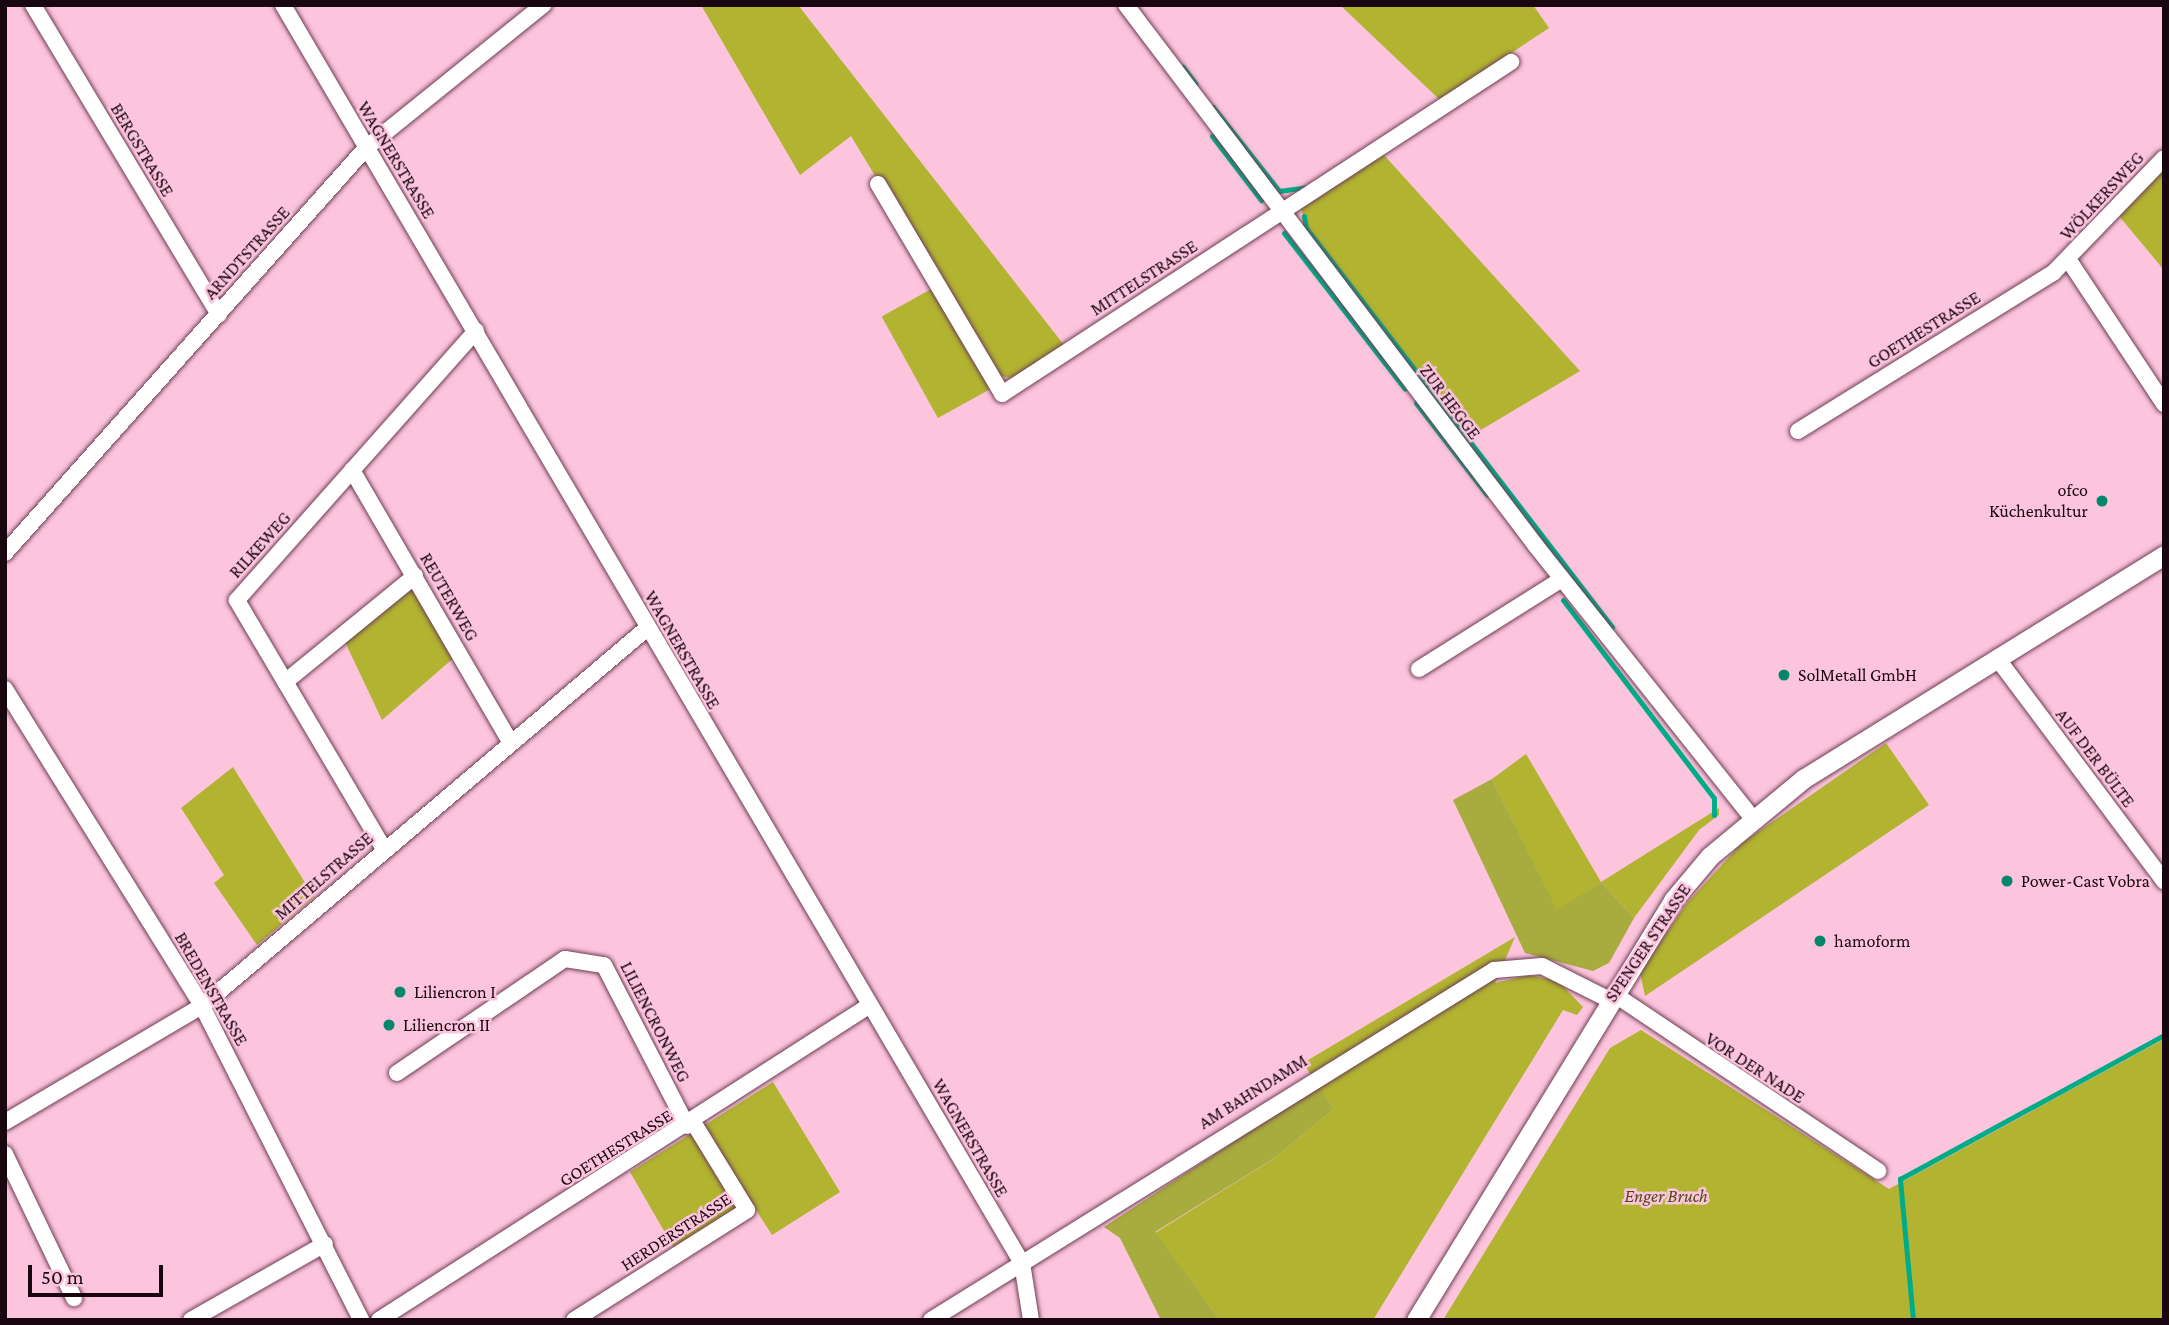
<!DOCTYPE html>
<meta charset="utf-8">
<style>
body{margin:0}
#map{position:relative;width:2169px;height:1325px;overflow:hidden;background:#fcc4dd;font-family:"Crimson Pro",serif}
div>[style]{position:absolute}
.green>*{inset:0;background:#b1b331;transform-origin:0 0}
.forest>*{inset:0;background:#a8ab3e}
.stream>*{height:5px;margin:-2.5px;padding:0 2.5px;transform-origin:2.5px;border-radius:2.5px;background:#00ac87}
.roads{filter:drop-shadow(0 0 2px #6d3e54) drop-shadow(0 0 2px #6d3e54)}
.minor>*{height:16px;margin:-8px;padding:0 8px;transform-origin:8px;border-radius:8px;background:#fff}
.tertiary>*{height:19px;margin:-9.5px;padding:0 9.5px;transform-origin:9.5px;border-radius:9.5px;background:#fff}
.dots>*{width:19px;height:19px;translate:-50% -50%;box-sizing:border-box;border:4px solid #fcc4dd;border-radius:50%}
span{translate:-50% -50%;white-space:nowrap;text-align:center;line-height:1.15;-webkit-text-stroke:5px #fcc4dd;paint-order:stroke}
.street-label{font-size:18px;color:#190710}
.poi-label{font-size:18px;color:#190710}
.right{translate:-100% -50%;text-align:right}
.left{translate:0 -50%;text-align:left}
.park-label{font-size:18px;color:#4c4d14;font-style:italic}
.frame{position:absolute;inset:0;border:7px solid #190710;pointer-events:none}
.scale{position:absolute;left:28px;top:1265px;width:135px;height:32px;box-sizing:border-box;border:4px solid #190710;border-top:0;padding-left:9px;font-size:21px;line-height:24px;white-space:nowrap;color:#190710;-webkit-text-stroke:5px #fcc4dd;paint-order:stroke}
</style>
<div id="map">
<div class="green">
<div style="clip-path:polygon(701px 5px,798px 5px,1064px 345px,1017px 379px,995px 375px,851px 136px,800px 175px)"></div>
<div style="clip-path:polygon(1340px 5px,1533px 5px,1549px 28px,1440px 100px)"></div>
<div style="clip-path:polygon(1383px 154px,1580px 371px,1469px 437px,1307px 227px,1301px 209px)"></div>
<div style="clip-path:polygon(2164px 167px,2164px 270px,2119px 216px)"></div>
<div style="left:935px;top:287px;width:116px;height:61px;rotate:61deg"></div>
<div style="clip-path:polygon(409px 590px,418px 592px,457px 655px,382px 720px,345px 642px)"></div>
<div style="clip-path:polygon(1886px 743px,1929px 805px,1645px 996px,1640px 973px,1686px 904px,1742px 843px)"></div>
<div style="clip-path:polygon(1526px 754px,1601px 882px,1719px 808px,1719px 815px,1699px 830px,1634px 918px,1601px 882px,1557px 911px,1492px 779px)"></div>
<div style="clip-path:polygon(233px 767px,314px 897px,257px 945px,214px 883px,224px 875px,181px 808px)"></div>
<div style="clip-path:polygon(1515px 937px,1495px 983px,1529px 975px,1558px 981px,1583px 1007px,1577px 1015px,1563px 1010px,1373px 1320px,1220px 1320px,1155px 1233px,1273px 1159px,1334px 1109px,1303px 1063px)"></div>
<div style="clip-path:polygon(1641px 1030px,1889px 1189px,2164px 1039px,2164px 1320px,1443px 1320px,1610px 1048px)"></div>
<div style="clip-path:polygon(773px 1082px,840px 1192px,772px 1235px,751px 1202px,675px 1250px,630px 1172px)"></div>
</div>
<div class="forest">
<div style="clip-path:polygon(1492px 779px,1557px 910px,1601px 882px,1634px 918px,1609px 963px,1593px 971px,1525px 953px,1453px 800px)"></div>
<div style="clip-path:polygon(1319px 1086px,1334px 1109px,1273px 1159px,1155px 1232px,1220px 1320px,1161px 1320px,1120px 1238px,1104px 1227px)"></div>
</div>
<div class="stream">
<div style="left:1183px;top:67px;width:21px;rotate:53deg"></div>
<div style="left:1213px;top:107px;width:107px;rotate:51.8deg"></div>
<div style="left:1279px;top:191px;width:28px;rotate:-8deg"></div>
<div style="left:1212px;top:136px;width:81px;rotate:52.6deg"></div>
<div style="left:1304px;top:216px;width:12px;rotate:81deg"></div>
<div style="left:1306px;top:228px;width:503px;rotate:52.51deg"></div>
<div style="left:1284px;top:233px;width:197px;rotate:52.2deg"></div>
<div style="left:1416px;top:403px;width:116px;rotate:52.3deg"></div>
<div style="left:1563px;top:600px;width:249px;rotate:52.7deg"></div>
<div style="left:1714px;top:798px;width:17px;rotate:90deg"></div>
<div style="left:1913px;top:1320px;width:142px;rotate:-95.3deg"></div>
<div style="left:1900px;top:1179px;width:301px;rotate:-28.6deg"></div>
</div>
<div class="roads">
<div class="minor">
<div style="left:33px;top:5px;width:361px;rotate:59deg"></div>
<div style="left:283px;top:5px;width:1459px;rotate:59.57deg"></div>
<div style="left:1022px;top:1263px;width:58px;rotate:81deg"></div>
<div style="left:1126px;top:5px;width:679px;rotate:52.84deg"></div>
<div style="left:1536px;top:546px;width:345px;rotate:51.5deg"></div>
<div style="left:878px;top:184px;width:244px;rotate:59.4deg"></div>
<div style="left:1002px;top:394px;width:608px;rotate:-33.11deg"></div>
<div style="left:2068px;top:259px;width:174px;rotate:56.5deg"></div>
<div style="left:1798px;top:431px;width:301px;rotate:-31.8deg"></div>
<div style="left:2054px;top:272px;width:158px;rotate:-46deg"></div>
<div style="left:352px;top:470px;width:316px;rotate:59.8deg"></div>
<div style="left:5px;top:553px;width:543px;rotate:-48.29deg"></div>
<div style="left:366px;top:148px;width:228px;rotate:-38.9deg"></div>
<div style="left:1997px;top:658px;width:279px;rotate:53.2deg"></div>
<div style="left:1419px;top:669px;width:169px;rotate:-32.2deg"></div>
<div style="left:285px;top:682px;width:168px;rotate:-39.2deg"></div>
<div style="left:5px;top:689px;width:373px;rotate:58.1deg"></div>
<div style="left:202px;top:1006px;width:352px;rotate:63.1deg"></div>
<div style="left:384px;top:849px;width:289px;rotate:-120.6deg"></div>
<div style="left:237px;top:600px;width:360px;rotate:-48.4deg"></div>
<div style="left:1614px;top:994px;width:318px;rotate:33.8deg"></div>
<div style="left:397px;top:1073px;width:203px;rotate:-34.2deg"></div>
<div style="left:565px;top:959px;width:39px;rotate:9deg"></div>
<div style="left:604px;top:965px;width:181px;rotate:62.7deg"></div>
<div style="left:5px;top:1122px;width:229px;rotate:-30.5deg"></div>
<div style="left:202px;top:1006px;width:582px;rotate:-40.33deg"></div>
<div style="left:5px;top:1154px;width:160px;rotate:64.4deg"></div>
<div style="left:191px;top:1320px;width:154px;rotate:-29.6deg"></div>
<div style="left:379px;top:1320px;width:583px;rotate:-32.68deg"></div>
<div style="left:574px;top:1320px;width:205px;rotate:-32.4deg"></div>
<div style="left:747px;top:1210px;width:103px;rotate:-121.5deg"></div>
<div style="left:931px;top:1320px;width:663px;rotate:-31.87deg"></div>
<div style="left:1494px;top:970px;width:48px;rotate:-4.8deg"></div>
<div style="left:1542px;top:966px;width:76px;rotate:26.6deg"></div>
</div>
<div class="tertiary">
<div style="left:1416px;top:1320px;width:492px;rotate:-58.5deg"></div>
<div style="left:1673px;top:900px;width:57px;rotate:-49.9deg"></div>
<div style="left:1710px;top:856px;width:121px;rotate:-39.6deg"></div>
<div style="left:1803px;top:779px;width:425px;rotate:-31.8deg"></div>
</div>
</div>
<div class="dots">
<div style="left:2102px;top:501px;background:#038669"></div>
<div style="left:1784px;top:675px;background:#038669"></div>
<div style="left:2007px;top:881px;background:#038669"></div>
<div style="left:1820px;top:941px;background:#038669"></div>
<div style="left:400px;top:992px;background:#038669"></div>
<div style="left:389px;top:1025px;background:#038669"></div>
</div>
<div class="street-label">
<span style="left:142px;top:150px;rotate:59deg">BERGSTRASSE</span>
<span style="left:396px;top:160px;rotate:59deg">WAGNERSTRASSE</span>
<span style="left:2102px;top:196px;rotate:-47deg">WÖLKERSWEG</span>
<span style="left:247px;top:253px;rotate:-48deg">ARNDTSTRASSE</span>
<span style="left:1144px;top:278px;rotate:-33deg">MITTELSTRASSE</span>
<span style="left:1924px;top:330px;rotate:-32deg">GOETHESTRASSE</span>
<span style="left:1450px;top:402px;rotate:53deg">ZUR HEGGE</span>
<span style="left:260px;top:545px;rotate:-48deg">RILKEWEG</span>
<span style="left:449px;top:597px;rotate:60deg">REUTERWEG</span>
<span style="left:682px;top:650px;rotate:60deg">WAGNERSTRASSE</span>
<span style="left:2095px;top:758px;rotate:53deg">AUF DER BÜLTE</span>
<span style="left:324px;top:876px;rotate:-41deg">MITTELSTRASSE</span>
<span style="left:1648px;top:943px;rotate:-56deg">SPENGER STRASSE</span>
<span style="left:211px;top:989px;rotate:60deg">BREDENSTRASSE</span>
<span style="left:655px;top:1022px;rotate:63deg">LILIENCRONWEG</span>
<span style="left:1755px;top:1068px;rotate:33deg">VOR DER NADE</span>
<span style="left:1253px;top:1092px;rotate:-32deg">AM BAHNDAMM</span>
<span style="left:970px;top:1138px;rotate:60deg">WAGNERSTRASSE</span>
<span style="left:616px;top:1148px;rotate:-32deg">GOETHESTRASSE</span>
<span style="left:676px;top:1232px;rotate:-33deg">HERDERSTRASSE</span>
</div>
<div class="poi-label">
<span class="right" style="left:2088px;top:501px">ofco<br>Küchenkultur</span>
<span class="left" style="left:1798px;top:675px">SolMetall GmbH</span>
<span class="left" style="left:2021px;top:881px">Power-Cast Vobra</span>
<span class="left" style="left:1834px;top:941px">hamoform</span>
<span class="left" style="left:414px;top:992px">Liliencron I</span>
<span class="left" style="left:403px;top:1025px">Liliencron II</span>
</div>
<div class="park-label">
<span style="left:1666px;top:1196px">Enger Bruch</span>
</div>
<div class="frame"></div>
<div class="scale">50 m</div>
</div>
